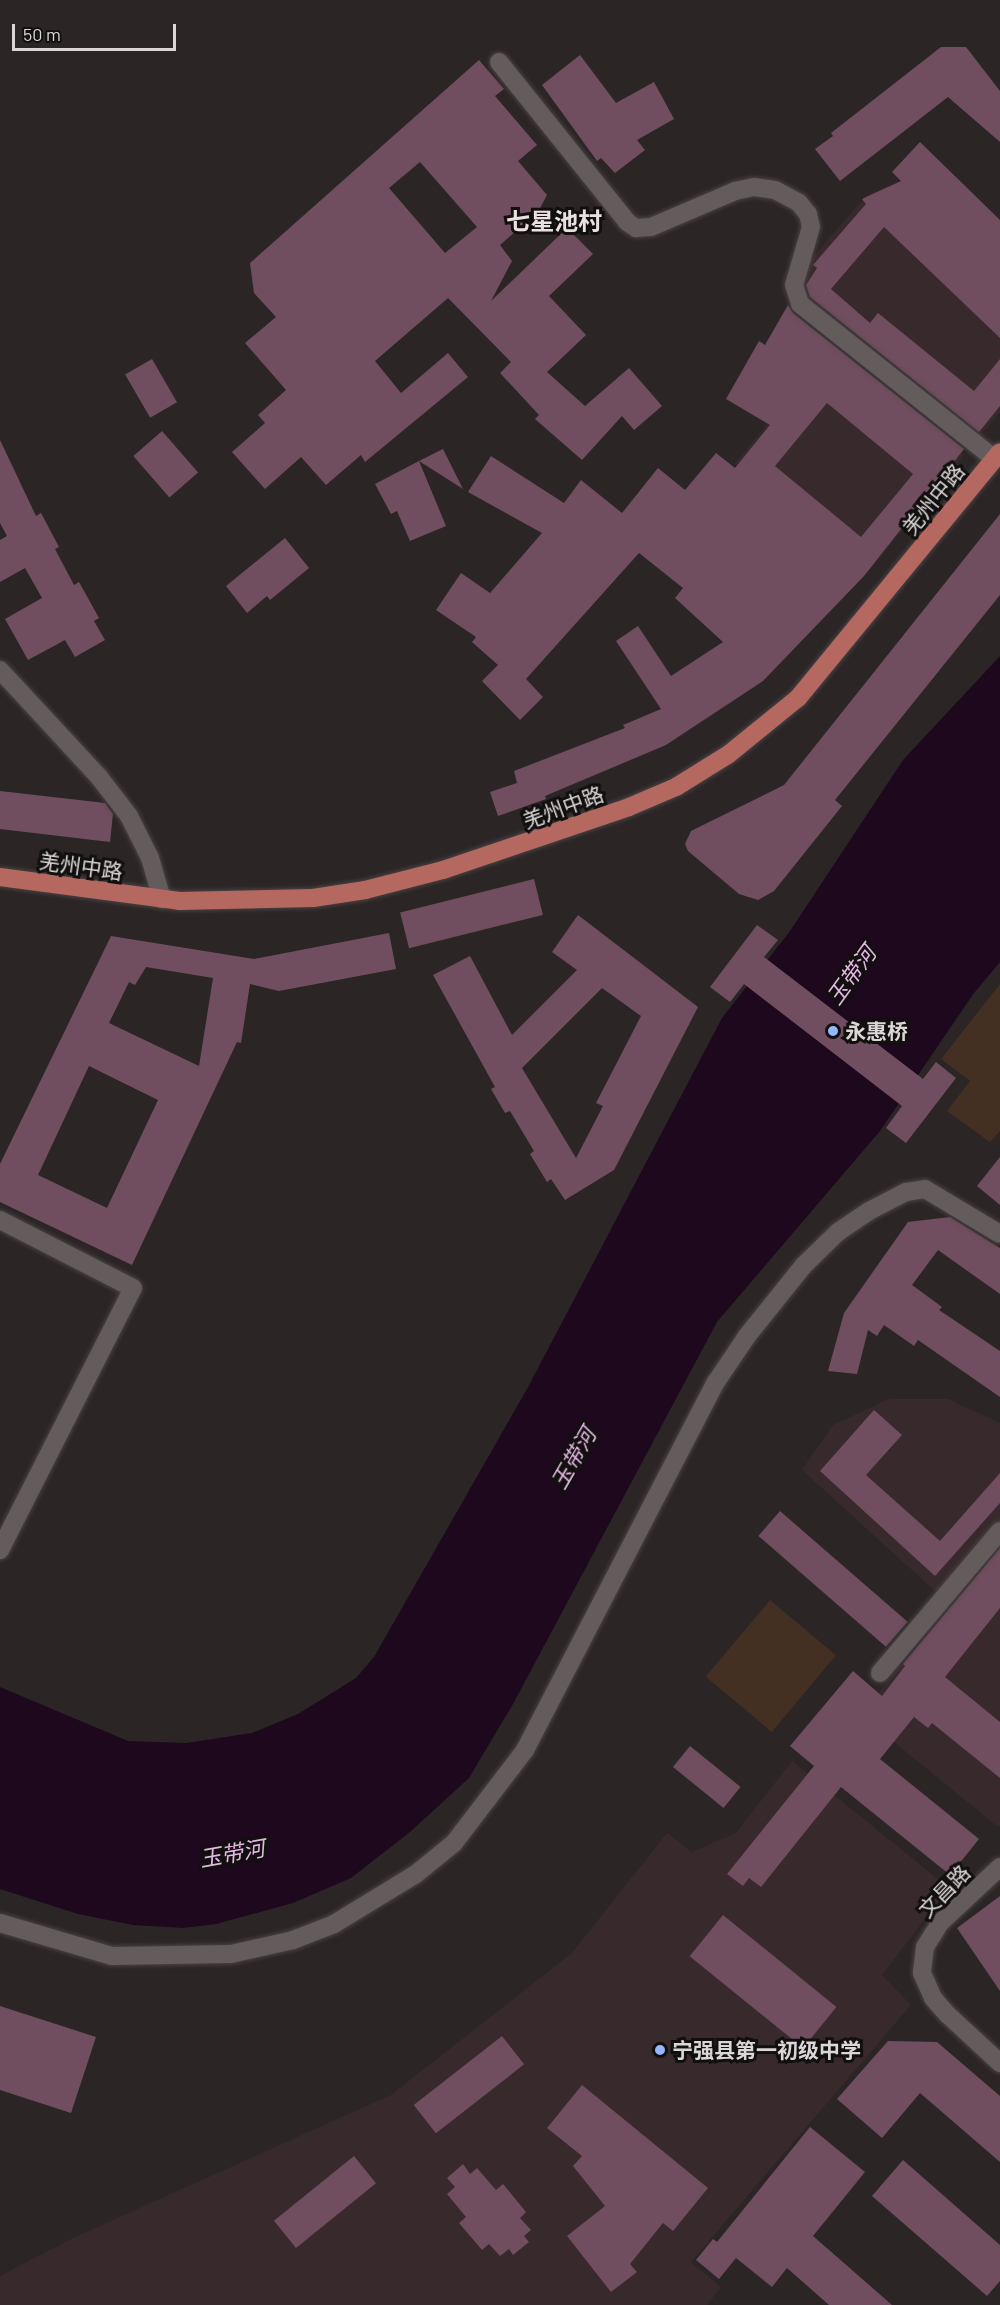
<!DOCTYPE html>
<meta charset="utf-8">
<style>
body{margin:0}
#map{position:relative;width:1000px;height:2305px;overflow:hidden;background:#2c2526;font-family:Barlow,"Noto Sans SC",sans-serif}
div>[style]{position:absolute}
.built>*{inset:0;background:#38292c}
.green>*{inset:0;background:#442f23;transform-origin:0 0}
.water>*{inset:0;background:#1d081d}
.building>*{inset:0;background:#704e5f;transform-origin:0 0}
.roads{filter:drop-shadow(0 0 2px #484243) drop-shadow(0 0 2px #484243)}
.minor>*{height:18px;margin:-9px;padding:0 9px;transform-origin:9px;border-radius:9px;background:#635b5c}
.major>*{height:18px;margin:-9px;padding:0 9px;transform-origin:9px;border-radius:9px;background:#b56860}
.dots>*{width:16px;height:16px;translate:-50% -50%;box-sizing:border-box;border:3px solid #120f0f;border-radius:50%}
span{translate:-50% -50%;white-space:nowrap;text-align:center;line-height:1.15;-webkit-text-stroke:6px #120f0f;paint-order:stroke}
.street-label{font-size:21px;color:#dbd6d7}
.poi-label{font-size:21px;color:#dbd6d7;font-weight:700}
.left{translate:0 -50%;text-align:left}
.water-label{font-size:22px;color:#e6b6e5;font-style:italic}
.quarter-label{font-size:24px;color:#eae0e1;font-weight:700}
.scale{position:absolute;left:12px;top:24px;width:164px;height:27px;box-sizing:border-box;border:3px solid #dbd6d7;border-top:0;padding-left:8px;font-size:18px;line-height:21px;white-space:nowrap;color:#dbd6d7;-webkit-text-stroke:4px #120f0f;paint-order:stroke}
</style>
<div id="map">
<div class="built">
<div style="clip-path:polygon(888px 186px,1000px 292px,1000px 412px,980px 436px,810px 306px,800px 284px,808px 262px,867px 195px)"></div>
<div style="clip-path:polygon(819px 336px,964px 455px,867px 573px,735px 464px,787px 400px)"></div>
<div style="clip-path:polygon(889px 1399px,948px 1399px,1000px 1423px,1000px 1521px,936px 1592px,802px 1470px,833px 1425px)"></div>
<div style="clip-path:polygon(1000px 1541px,1000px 1825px,998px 1827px,861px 1715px)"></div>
<div style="clip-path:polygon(792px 1761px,949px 1888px,882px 1975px,911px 2005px,691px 2262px,721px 2287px,707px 2305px,0 2305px,0 2276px,73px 2238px,391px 2095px,572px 1953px,667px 1833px,692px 1852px,736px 1833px)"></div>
</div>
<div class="green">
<div style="clip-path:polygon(1000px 984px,1000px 1131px,990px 1142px,947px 1111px,970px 1081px,941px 1059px)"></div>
<div style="left:770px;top:1600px;width:86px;height:100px;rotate:40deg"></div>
</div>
<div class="water">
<div style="clip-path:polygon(1000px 656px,1000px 962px,974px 993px,880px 1131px,717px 1322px,513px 1704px,469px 1778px,410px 1832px,351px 1878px,293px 1903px,216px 1924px,183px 1928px,133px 1925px,78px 1914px,0 1889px,0 1687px,128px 1741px,186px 1743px,252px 1733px,298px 1714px,356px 1678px,374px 1657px,527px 1389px,722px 1018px,790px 931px,903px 760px)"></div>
</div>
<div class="building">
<div style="clip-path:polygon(941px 47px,966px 47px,1000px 91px,1000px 142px,948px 97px,840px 181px,815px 149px,833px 136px,831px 133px)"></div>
<div style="clip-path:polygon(580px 55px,616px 103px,654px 82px,674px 119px,637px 140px,645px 150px,615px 173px,601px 158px,597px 161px,542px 85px)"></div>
<div style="clip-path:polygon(evenodd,479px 60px,504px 89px,495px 96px,537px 145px,518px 161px,547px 195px,538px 212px,500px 245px,512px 261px,491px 301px,567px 228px,593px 254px,549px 296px,586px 335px,547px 372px,585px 406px,629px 368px,662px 406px,634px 430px,622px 416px,582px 460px,535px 419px,539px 415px,500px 373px,511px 362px,448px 298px,375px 361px,401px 393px,448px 353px,468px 377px,365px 462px,361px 455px,326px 485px,301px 457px,265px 489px,232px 452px,265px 423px,258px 415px,286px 390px,245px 343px,276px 317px,254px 293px,250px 263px,479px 60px,420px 162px,477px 227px,445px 253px,389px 188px,420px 162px)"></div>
<div style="clip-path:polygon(920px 142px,1000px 220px,1000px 338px,884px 227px,831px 289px,870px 323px,878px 313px,974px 391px,1000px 359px,1000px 406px,979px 432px,810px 297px,806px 285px,817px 268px,813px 265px,866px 204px,862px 199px,901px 181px,892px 172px)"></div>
<div style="clip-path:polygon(evenodd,788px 305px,793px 313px,964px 449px,864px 576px,763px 681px,666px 745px,545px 796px,546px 799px,498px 816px,490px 792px,517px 783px,514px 771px,625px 728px,623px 725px,661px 709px,616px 641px,638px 626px,671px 676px,723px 642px,675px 598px,683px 588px,639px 553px,526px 679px,543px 697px,520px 720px,482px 681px,498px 665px,472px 642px,476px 637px,436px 610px,461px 573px,490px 593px,542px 533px,468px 492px,491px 456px,564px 503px,581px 480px,622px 513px,658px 468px,685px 490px,716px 453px,735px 468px,770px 425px,726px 399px,759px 341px,765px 345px,788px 305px,827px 403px,913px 474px,861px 537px,775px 466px,827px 403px)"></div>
<div style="left:152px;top:359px;width:50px;height:31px;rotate:60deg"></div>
<div style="left:162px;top:431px;width:55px;height:38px;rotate:49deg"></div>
<div style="clip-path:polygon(0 440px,36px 516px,41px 513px,59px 547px,55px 549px,74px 585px,79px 582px,99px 618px,94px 621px,105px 640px,75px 657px,65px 640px,28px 660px,5px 619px,42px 598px,25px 568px,0 582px,0 540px,7px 536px,0 523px)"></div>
<div style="clip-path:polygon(443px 449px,463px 489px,419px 461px)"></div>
<div style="clip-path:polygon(419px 461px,446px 526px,410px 541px,397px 511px,391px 514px,375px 484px)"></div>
<div style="clip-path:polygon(1000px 514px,1000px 595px,835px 800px,842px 806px,774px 891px,758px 900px,739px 894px,688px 851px,685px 844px,691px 831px,784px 785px)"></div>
<div style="clip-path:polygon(285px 538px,309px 568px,270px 600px,267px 596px,247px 613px,226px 586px)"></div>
<div style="clip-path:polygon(0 791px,105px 803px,113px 814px,110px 842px,0 829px)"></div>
<div style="left:534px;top:879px;width:37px;height:138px;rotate:76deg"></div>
<div style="clip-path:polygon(evenodd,578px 915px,698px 1007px,614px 1170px,565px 1200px,551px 1179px,547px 1182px,530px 1154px,534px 1151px,510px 1111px,505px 1113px,491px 1089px,495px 1087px,433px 975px,470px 956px,512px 1035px,577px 970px,552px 952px,578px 915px,602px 988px,641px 1016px,596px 1103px,603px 1106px,576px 1158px,522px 1068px,602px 988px)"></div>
<div style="clip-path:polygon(757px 925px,778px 940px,764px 957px,923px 1079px,936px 1062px,956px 1078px,906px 1143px,886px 1128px,902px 1106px,744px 984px,730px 1002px,710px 987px)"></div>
<div style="clip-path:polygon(evenodd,389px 933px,396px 969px,279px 991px,250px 984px,241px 1043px,237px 1042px,132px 1265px,0 1202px,0 1164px,111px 936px,254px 959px,389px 933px,146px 967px,213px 978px,199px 1066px,109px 1023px,129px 982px,135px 985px,146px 967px,389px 933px,89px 1066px,158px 1100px,107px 1208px,38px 1175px,89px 1066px)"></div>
<div style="clip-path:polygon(1000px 1157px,1000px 1205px,977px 1186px)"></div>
<div style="clip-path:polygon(950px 1217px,1000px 1248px,1000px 1294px,938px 1250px,912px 1285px,942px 1307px,939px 1310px,1000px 1351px,1000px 1397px,918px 1340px,914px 1346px,884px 1325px,877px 1336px,868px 1330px,857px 1374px,828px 1371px,844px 1313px,908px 1222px)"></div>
<div style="clip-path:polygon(874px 1410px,902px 1435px,866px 1475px,940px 1541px,1000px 1473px,1000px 1503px,935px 1576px,820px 1471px)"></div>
<div style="left:780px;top:1511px;width:169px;height:33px;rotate:41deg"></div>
<div style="clip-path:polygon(1000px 1548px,1000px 1608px,945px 1677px,1000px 1722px,1000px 1778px,932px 1723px,928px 1728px,914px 1717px,880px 1759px,979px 1839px,950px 1875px,841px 1787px,761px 1887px,749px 1878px,743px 1886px,727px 1874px,814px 1766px,790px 1746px,853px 1671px,882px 1696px,905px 1666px,903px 1664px)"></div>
<div style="left:690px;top:1746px;width:65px;height:27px;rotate:39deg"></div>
<div style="clip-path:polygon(1000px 1896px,1000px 1991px,957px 1928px)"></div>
<div style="left:723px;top:1915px;width:146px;height:53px;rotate:39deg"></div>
<div style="clip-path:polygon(0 2006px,96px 2037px,71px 2113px,0 2090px)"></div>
<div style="left:502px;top:2036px;width:36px;height:112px;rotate:52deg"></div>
<div style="clip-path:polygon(888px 2041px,937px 2042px,1000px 2096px,1000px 2162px,920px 2093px,882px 2138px,837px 2099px)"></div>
<div style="clip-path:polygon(582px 2085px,708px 2188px,673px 2231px,663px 2223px,630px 2264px,637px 2272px,611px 2292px,567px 2236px,605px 2206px,573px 2166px,582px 2156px,547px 2128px)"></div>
<div style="clip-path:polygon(810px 2127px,865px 2172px,813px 2236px,892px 2305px,829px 2305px,787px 2268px,772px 2287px,736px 2258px,719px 2279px,696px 2260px,713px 2239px,717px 2242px)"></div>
<div style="left:354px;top:2156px;width:35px;height:103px;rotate:51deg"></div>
<div style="clip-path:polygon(903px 2160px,1000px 2245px,1000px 2281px,987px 2296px,872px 2196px)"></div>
<div style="clip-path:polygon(463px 2164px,470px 2174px,477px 2168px,496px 2190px,503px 2184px,526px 2212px,520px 2218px,531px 2230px,524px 2236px,529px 2242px,513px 2255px,509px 2249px,500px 2256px,489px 2244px,482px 2250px,459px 2223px,466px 2217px,447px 2194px,455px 2187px,447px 2178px)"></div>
</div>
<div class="roads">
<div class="minor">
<div style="left:499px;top:62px;width:205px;rotate:51.3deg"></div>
<div style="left:627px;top:222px;width:11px;rotate:34deg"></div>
<div style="left:636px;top:228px;width:15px;rotate:-4deg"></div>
<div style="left:651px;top:227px;width:91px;rotate:-23.2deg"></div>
<div style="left:735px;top:191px;width:19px;rotate:-12deg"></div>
<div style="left:754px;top:187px;width:21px;rotate:8deg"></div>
<div style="left:775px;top:190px;width:27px;rotate:28deg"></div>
<div style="left:799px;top:203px;width:14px;rotate:51deg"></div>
<div style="left:808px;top:214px;width:13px;rotate:77deg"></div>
<div style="left:811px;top:227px;width:60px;rotate:106.3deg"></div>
<div style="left:794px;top:285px;width:20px;rotate:72deg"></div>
<div style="left:800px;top:304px;width:249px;rotate:38.5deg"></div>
<div style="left:0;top:670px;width:146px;rotate:47.2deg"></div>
<div style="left:99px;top:777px;width:49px;rotate:52.4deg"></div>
<div style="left:129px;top:816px;width:47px;rotate:63.4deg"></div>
<div style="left:150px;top:858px;width:43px;rotate:73.7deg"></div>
<div style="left:0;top:1220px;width:149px;rotate:27.1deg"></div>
<div style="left:133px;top:1288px;width:294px;rotate:116.9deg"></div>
<div style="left:880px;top:1673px;width:186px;rotate:-49.8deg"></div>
<div style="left:1000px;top:1867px;width:82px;rotate:137deg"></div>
<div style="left:940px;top:1923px;width:28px;rotate:122deg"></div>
<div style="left:925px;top:1947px;width:26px;rotate:97deg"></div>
<div style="left:922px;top:1973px;width:27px;rotate:66deg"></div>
<div style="left:933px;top:1998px;width:23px;rotate:49deg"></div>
<div style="left:948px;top:2015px;width:71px;rotate:42.7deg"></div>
<div style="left:0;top:1923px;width:117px;rotate:16.4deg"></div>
<div style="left:112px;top:1956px;width:119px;rotate:-1deg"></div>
<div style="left:231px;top:1954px;width:64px;rotate:-12.7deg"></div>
<div style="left:293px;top:1940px;width:44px;rotate:-21.3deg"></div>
<div style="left:334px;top:1924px;width:96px;rotate:-31.4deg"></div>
<div style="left:416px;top:1874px;width:49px;rotate:-39.2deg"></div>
<div style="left:454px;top:1843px;width:117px;rotate:-52.6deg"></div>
<div style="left:525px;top:1750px;width:415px;rotate:-62.6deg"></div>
<div style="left:716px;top:1382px;width:55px;rotate:-56deg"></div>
<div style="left:747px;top:1336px;width:90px;rotate:-51.3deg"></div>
<div style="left:803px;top:1266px;width:49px;rotate:-44.2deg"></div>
<div style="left:838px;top:1232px;width:37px;rotate:-34deg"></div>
<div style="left:869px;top:1211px;width:42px;rotate:-27.2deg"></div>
<div style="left:906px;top:1192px;width:19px;rotate:-9deg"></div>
<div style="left:925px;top:1189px;width:87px;rotate:31deg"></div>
</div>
<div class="major">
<div style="left:0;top:877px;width:181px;rotate:7.6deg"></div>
<div style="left:179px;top:901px;width:134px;rotate:-1.3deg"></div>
<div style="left:313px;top:898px;width:53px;rotate:-8.7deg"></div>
<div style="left:365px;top:890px;width:81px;rotate:-14.4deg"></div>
<div style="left:443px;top:870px;width:196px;rotate:-18.7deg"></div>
<div style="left:629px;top:807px;width:51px;rotate:-23.1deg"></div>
<div style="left:676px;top:787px;width:62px;rotate:-31.9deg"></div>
<div style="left:729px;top:754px;width:89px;rotate:-39.1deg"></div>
<div style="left:798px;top:698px;width:318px;rotate:-50.6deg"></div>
</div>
</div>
<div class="dots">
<div style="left:833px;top:1031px;background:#96b6fd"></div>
<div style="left:660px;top:2050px;background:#96b6fd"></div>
</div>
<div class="street-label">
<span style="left:933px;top:499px;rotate:-51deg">羌州中路</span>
<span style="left:563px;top:807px;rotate:-20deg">羌州中路</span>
<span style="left:81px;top:866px;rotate:8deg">羌州中路</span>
<span style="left:944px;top:1891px;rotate:-46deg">文昌路</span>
</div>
<div class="poi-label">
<span class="left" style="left:845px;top:1031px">永惠桥</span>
<span class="left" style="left:672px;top:2050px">宁强县第一初级中学</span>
</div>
<div class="water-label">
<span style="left:851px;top:975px;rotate:-54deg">玉带河</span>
<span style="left:573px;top:1458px;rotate:-60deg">玉带河</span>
<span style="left:232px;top:1853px;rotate:-10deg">玉带河</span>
</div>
<div class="quarter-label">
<span style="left:554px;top:221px">七星池村</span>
</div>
<div class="scale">50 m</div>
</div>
